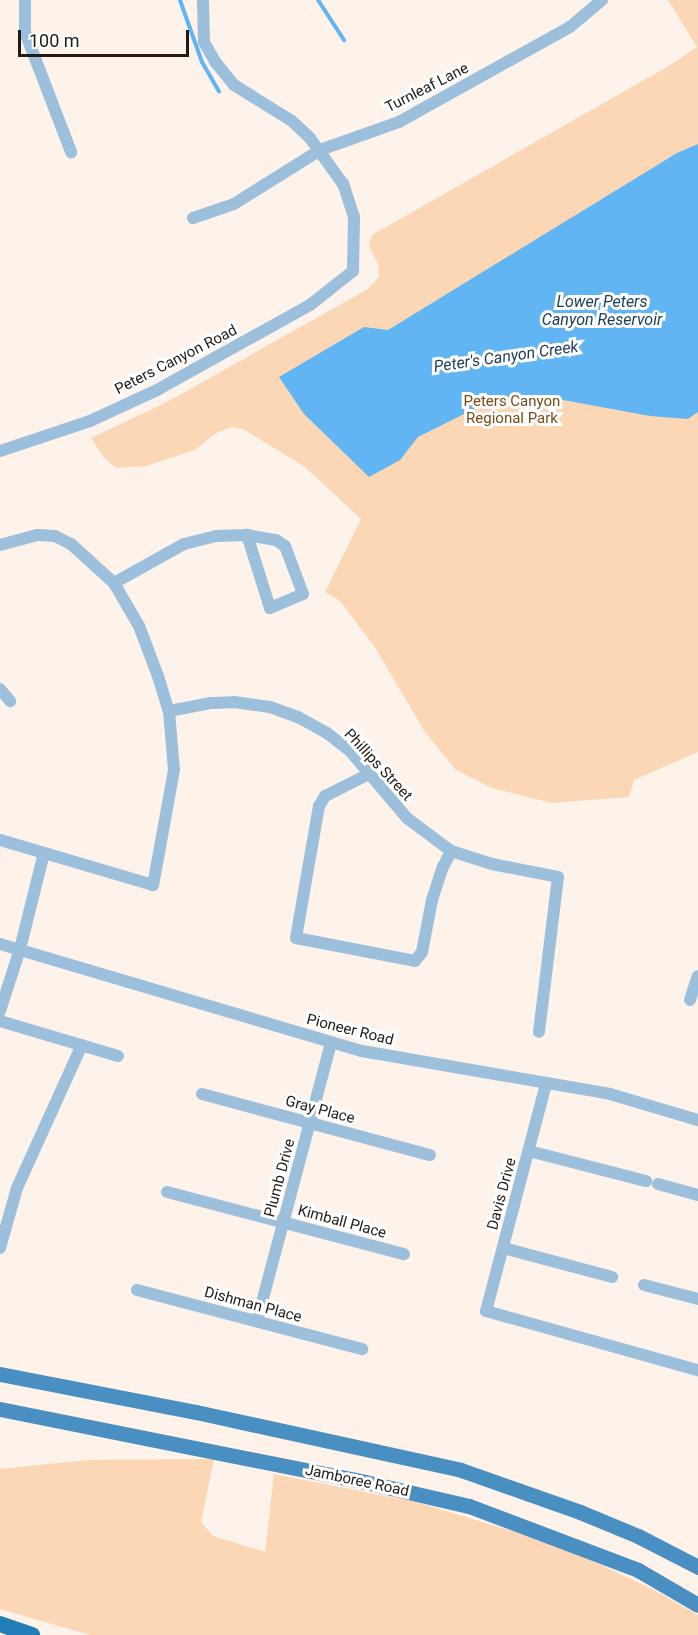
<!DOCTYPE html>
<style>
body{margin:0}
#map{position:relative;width:698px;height:1635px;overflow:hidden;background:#fef3ea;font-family:Roboto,sans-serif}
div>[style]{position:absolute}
.green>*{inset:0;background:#fbd7b5}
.water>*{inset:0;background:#60b5f2}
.stream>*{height:4px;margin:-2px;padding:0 2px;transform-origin:2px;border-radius:2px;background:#60b5f2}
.minor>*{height:12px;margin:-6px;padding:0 6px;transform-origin:6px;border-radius:6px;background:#9cbfdb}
.major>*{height:15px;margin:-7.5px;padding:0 7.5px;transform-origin:7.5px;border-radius:7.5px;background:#4a8fc1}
.highway>*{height:16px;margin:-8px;padding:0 8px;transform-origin:8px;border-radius:8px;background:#237db7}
span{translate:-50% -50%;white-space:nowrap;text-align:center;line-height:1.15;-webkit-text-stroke:6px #fff;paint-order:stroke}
.street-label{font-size:15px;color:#211b16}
.park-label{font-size:15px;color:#794b16}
.water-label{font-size:16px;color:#193d56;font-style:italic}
.scale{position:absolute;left:18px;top:30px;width:171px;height:27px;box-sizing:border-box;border:3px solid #211b16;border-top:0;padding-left:8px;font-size:18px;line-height:21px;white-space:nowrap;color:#211b16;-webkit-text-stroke:4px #fff;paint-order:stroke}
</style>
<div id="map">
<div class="green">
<div style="clip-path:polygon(668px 0,698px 0,698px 752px,634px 780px,629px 797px,551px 803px,492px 788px,456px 770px,425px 732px,376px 649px,341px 602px,325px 592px,361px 519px,305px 467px,243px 429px,232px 427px,216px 433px,195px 450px,146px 466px,117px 468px,105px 459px,91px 438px,167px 402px,368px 289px,379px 277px,378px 264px,369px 246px,372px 235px,667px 67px,697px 47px)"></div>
<div style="clip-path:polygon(214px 1459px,201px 1522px,213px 1536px,265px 1552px,274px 1474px,416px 1502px,559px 1545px,652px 1589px,698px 1615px,698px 1635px,90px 1635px,0 1609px,0 1469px,88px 1460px)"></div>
</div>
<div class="water">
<div style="clip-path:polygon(698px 144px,698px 412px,688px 419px,650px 416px,563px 400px,476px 408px,418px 437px,400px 460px,369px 477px,304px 414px,279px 377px,364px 327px,388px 330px,677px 153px)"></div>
</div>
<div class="stream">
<div style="left:180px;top:0;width:66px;rotate:70.5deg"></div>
<div style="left:202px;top:62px;width:34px;rotate:60deg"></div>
<div style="left:318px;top:0;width:48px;rotate:57deg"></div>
</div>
<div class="minor">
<div style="left:25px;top:0;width:32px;rotate:90deg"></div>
<div style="left:25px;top:32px;width:129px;rotate:69deg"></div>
<div style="left:193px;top:218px;width:43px;rotate:-18.9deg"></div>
<div style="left:234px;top:204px;width:102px;rotate:-32.1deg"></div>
<div style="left:320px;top:150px;width:84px;rotate:-19.5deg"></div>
<div style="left:399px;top:122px;width:196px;rotate:-29.1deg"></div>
<div style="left:570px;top:27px;width:42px;rotate:-40.2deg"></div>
<div style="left:0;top:451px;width:95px;rotate:-18.4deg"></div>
<div style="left:90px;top:421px;width:74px;rotate:-24.8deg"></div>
<div style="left:157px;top:390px;width:175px;rotate:-29.1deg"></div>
<div style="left:310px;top:305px;width:55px;rotate:-38.3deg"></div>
<div style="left:353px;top:271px;width:54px;rotate:-88.9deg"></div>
<div style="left:354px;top:217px;width:35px;rotate:-108deg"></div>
<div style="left:343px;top:184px;width:57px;rotate:-125.7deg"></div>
<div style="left:310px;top:138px;width:25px;rotate:-137deg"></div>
<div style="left:292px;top:121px;width:68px;rotate:-148.2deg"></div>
<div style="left:234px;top:85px;width:28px;rotate:-129deg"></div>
<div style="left:216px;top:63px;width:24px;rotate:-120deg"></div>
<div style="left:204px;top:42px;width:42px;rotate:-91.4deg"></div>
<div style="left:0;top:545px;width:39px;rotate:-15deg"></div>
<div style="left:38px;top:535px;width:17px;rotate:3deg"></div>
<div style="left:55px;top:536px;width:18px;rotate:27deg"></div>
<div style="left:71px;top:544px;width:58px;rotate:42.2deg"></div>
<div style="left:114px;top:583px;width:50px;rotate:59.8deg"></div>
<div style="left:139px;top:626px;width:53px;rotate:69.2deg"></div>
<div style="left:158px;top:676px;width:37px;rotate:73deg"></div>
<div style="left:169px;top:711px;width:59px;rotate:85.2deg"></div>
<div style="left:174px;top:770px;width:117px;rotate:100.3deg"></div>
<div style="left:153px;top:885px;width:159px;rotate:-163.6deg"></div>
<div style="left:114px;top:583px;width:80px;rotate:-29.1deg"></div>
<div style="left:184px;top:544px;width:33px;rotate:-14deg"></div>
<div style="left:216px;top:536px;width:31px;rotate:-2deg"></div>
<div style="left:247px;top:535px;width:29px;rotate:10deg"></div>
<div style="left:276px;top:540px;width:11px;rotate:34deg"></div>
<div style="left:285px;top:546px;width:51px;rotate:69.4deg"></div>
<div style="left:303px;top:594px;width:36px;rotate:157deg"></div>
<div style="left:270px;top:608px;width:77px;rotate:-107.5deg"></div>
<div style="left:0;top:689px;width:16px;rotate:50deg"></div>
<div style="left:169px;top:711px;width:43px;rotate:-10.8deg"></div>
<div style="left:211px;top:703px;width:23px;rotate:-2deg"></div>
<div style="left:234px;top:702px;width:36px;rotate:8deg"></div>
<div style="left:270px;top:707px;width:30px;rotate:20deg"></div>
<div style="left:298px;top:717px;width:33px;rotate:29deg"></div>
<div style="left:327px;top:733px;width:31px;rotate:38deg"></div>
<div style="left:351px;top:752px;width:87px;rotate:49.7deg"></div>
<div style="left:407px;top:818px;width:55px;rotate:36.9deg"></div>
<div style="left:451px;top:851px;width:43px;rotate:17.6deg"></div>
<div style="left:492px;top:864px;width:67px;rotate:11.1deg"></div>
<div style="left:558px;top:877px;width:156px;rotate:97deg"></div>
<div style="left:367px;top:775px;width:47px;rotate:153.4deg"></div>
<div style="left:325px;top:796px;width:12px;rotate:121deg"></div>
<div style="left:319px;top:806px;width:134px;rotate:99.9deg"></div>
<div style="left:296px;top:938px;width:121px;rotate:10.9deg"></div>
<div style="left:415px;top:961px;width:11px;rotate:-52deg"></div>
<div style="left:422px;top:952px;width:53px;rotate:-79.1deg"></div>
<div style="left:432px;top:900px;width:35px;rotate:-72deg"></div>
<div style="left:443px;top:867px;width:18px;rotate:-63deg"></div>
<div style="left:0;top:944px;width:377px;rotate:16.5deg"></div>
<div style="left:362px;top:1051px;width:252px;rotate:9.8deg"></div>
<div style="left:610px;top:1094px;width:92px;rotate:16.5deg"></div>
<div style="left:690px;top:1000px;width:25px;rotate:-72deg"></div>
<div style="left:0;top:1011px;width:65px;rotate:-72.1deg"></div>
<div style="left:20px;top:949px;width:99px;rotate:-76deg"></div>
<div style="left:0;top:1021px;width:123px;rotate:16.5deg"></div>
<div style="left:546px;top:1084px;width:235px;rotate:104.8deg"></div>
<div style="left:486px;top:1311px;width:220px;rotate:15.6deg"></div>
<div style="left:202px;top:1094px;width:236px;rotate:15deg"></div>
<div style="left:529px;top:1151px;width:121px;rotate:14.4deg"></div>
<div style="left:658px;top:1184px;width:41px;rotate:15.4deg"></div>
<div style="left:167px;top:1192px;width:245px;rotate:14.7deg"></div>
<div style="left:0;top:1248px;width:62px;rotate:-74.2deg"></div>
<div style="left:17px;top:1188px;width:157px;rotate:-65.6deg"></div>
<div style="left:503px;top:1248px;width:113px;rotate:14.9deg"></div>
<div style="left:644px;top:1285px;width:56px;rotate:14.5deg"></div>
<div style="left:137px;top:1290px;width:233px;rotate:14.7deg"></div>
<div style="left:257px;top:1321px;width:288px;rotate:-75.1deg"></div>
</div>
<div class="major">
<div style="left:0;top:1374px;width:200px;rotate:11deg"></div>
<div style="left:196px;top:1412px;width:271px;rotate:12.3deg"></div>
<div style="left:461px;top:1470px;width:126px;rotate:19.4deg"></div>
<div style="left:580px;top:1512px;width:63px;rotate:22.5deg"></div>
<div style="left:638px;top:1536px;width:68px;rotate:27.3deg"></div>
<div style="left:0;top:1409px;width:372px;rotate:11.3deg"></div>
<div style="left:365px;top:1482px;width:107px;rotate:13deg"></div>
<div style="left:469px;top:1506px;width:181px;rotate:20.7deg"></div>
<div style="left:638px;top:1570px;width:69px;rotate:30.3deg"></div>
</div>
<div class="highway">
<div style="left:0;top:1624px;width:34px;rotate:19deg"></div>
</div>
<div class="street-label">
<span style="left:427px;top:88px;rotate:-27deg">Turnleaf Lane</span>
<span style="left:176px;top:360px;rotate:-27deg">Peters Canyon Road</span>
<span style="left:378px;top:765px;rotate:47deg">Phillips Street</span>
<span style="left:350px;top:1030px;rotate:14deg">Pioneer Road</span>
<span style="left:320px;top:1110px;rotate:15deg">Gray Place</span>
<span style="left:280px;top:1178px;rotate:-75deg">Plumb Drive</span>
<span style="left:502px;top:1194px;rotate:-75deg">Davis Drive</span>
<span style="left:342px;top:1222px;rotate:15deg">Kimball Place</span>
<span style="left:253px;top:1305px;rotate:15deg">Dishman Place</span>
<span style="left:357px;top:1481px;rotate:12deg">Jamboree Road</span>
</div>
<div class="park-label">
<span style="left:512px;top:410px">Peters Canyon<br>Regional Park</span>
</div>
<div class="water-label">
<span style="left:602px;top:311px">Lower Peters<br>Canyon Reservoir</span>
<span style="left:506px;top:357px;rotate:-8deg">Peter's Canyon Creek</span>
</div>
<div class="scale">100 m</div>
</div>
